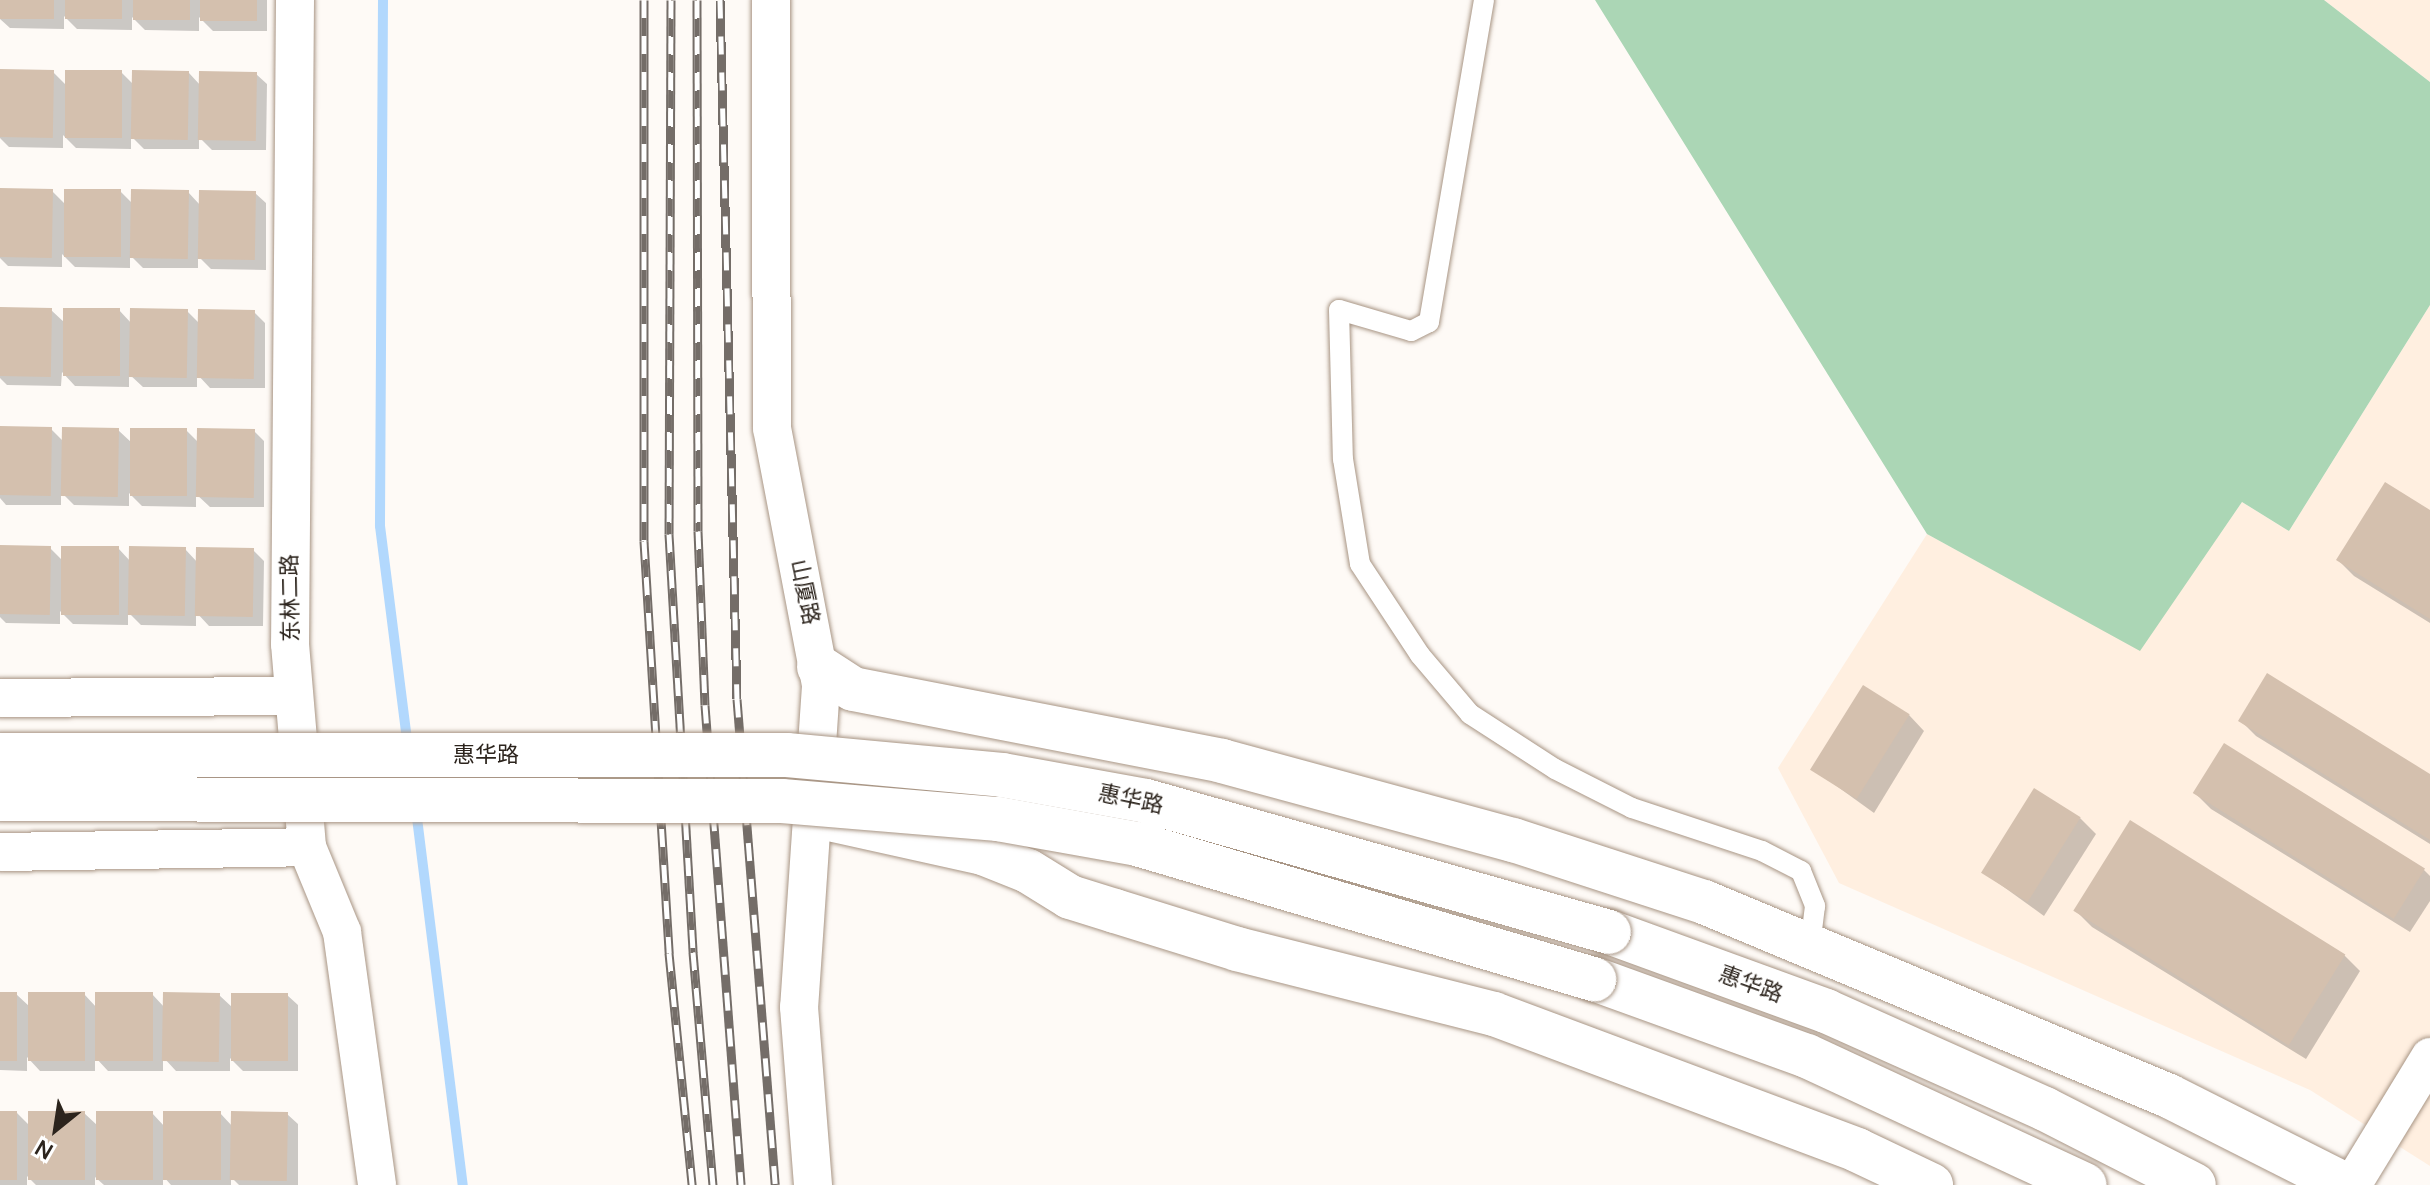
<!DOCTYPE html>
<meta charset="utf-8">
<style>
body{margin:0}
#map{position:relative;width:2430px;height:1185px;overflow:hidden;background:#fefaf6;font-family:Manrope,"Noto Sans SC",sans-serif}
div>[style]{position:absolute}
.built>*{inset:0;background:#ffefe0}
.green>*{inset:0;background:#abd6b5}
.shadow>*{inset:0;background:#0003}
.stream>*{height:10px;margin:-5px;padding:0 5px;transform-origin:5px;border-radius:5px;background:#b2d8fd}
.building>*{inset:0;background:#d4c0ae;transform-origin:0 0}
.roads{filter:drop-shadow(0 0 2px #a89584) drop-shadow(0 0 2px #a89584)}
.lane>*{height:20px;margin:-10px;padding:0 10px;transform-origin:10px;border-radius:10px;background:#fff}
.street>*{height:38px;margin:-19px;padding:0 19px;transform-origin:19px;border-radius:19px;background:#fff}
.secondary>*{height:44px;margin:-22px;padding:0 22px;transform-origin:22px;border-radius:22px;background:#fff}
.rail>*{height:9px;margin-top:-4.5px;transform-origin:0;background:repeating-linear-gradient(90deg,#fff 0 18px,#746d68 0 36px);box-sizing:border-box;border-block:2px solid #746d68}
.bridges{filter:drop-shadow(0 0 2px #a89584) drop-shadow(0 0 2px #a89584)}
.secondary-bridge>*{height:44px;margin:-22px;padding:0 22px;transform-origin:22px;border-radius:22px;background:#fff}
span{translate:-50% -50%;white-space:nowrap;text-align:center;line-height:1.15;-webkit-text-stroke:6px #fff;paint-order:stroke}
.street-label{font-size:22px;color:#2c241d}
.north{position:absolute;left:16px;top:1089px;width:80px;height:80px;-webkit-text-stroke:6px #fff;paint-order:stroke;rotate:210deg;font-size:22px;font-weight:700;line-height:32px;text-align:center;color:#2c241d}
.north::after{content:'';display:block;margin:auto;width:28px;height:36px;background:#2c241d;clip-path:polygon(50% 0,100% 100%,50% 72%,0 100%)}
</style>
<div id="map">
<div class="built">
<div style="clip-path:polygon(2324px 0,2430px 0,2430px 82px)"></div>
<div style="clip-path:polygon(2430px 305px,2430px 1166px,2310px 1090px,1839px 883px,1778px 768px,1927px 534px,2140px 650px,2242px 502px,2289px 531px)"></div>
</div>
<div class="green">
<div style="clip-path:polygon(1595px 0,2324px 0,2430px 82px,2430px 305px,2289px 531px,2242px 502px,2140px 651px,1927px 534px)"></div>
</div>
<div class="shadow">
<div style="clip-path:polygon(0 0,267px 0,267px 31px,213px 31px,199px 17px,199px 31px,145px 30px,132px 17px,132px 30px,77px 29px,64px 16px,64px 29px,10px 28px,0 19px)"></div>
<div style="clip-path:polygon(0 71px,53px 72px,66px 85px,121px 72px,134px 85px,189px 73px,201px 86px,256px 74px,267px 84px,266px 150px,212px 150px,199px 137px,199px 149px,144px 149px,131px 136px,131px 149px,76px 148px,63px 135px,63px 148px,9px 147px,0 138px)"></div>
<div style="clip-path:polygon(0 190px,52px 191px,65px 204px,120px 191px,133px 204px,188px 192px,200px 205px,255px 193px,266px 203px,266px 270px,211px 269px,198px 256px,198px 268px,143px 268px,130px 255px,130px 268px,75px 267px,62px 254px,62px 267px,8px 266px,0 258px)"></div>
<div style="clip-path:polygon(0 309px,51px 310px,65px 323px,119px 310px,132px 324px,187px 311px,200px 324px,254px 312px,265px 323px,265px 388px,210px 388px,197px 374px,197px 387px,143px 387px,129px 374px,129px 387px,75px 386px,62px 372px,61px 386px,7px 385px,0 378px)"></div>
<div style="clip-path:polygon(0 428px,51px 429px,64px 442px,118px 430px,132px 443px,186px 430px,199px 443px,254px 431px,264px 441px,264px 507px,210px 507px,196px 494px,196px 507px,142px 506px,129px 493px,129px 506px,74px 505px,61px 492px,61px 505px,6px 505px,0 498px)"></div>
<div style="clip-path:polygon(2430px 513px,2430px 623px,2354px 576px,2338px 560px)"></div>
<div style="clip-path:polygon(0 547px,50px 548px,63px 561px,118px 548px,131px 562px,185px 549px,198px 563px,253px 550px,264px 561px,263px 626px,209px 626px,196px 612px,196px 626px,141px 625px,128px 612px,128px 625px,73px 624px,60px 611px,60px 624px,6px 623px,0 617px)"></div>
<div style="clip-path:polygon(1909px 715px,1924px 731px,1874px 813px,1813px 769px)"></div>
<div style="clip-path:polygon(2240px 720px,2430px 776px,2430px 844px,2256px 736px)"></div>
<div style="clip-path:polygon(2195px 793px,2424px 870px,2430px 876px,2430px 901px,2410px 932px,2211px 809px)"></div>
<div style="clip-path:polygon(2080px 818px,2096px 834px,2044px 916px,1983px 872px)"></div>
<div style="clip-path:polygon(2076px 911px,2344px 955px,2360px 971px,2306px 1059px,2092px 927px)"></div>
<div style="clip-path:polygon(0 994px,16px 994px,30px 1007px,84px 994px,97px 1008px,152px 994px,165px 1008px,219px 995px,233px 1008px,287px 995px,298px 1005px,298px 1071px,243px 1071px,230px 1058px,230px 1071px,176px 1071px,163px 1057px,163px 1071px,108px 1071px,95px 1057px,95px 1071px,40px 1071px,27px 1057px,27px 1071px,0 1070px)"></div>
<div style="clip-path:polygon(0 1113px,17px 1113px,30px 1126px,84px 1113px,98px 1126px,152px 1113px,165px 1127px,220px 1113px,233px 1127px,287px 1114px,298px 1124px,298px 1185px,239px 1185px,231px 1177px,231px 1185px,171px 1185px,163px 1176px,163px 1185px,104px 1185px,95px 1177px,95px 1185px,36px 1185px,27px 1176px,27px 1185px,0 1185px)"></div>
</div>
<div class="stream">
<div style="left:383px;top:0;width:526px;rotate:90.33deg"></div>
<div style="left:380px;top:526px;width:223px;rotate:82.8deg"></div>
<div style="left:416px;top:810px;width:378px;rotate:82.9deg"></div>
</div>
<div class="building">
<div style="left:0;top:0;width:54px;height:19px"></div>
<div style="left:65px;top:0;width:57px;height:19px"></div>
<div style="left:133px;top:0;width:57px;height:20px"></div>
<div style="left:200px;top:0;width:57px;height:21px"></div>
<div style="left:0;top:69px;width:54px;height:68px;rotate:1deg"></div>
<div style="left:65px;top:70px;width:57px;height:68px"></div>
<div style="left:132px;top:70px;width:57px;height:69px;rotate:1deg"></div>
<div style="left:199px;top:71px;width:58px;height:69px;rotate:1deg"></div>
<div style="left:0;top:188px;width:53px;height:69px;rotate:1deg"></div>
<div style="left:64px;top:189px;width:57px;height:68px"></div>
<div style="left:131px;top:189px;width:58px;height:69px;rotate:1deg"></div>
<div style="left:199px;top:190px;width:57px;height:69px;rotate:1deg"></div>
<div style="left:0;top:307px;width:52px;height:69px;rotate:1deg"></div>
<div style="left:63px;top:308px;width:57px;height:68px"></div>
<div style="left:130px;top:308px;width:58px;height:69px;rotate:1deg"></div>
<div style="left:198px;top:309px;width:57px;height:69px;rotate:1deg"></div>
<div style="left:0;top:426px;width:52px;height:69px;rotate:1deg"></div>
<div style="left:62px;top:427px;width:57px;height:69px;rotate:1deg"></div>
<div style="left:130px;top:428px;width:57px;height:68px"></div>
<div style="left:197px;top:428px;width:58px;height:69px;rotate:1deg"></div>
<div style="clip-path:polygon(2385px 482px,2430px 510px,2430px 619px,2336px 560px)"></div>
<div style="left:0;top:545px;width:51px;height:69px;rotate:1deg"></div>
<div style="left:61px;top:546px;width:58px;height:69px"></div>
<div style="left:129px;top:546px;width:57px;height:69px;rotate:1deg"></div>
<div style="left:196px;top:547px;width:58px;height:69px;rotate:1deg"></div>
<div style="clip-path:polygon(2267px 673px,2430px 774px,2430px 840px,2238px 721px)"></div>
<div style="left:1863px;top:685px;width:55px;height:100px;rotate:32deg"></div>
<div style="left:2224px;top:743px;width:237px;height:59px;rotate:32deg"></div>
<div style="left:2034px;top:788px;width:55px;height:100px;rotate:32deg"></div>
<div style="left:2130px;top:820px;width:254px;height:107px;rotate:32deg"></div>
<div style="left:0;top:992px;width:17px;height:69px"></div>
<div style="left:28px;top:992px;width:57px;height:69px"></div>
<div style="left:95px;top:992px;width:58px;height:69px"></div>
<div style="left:163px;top:992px;width:57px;height:69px;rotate:1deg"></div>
<div style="left:231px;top:993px;width:57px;height:68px"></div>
<div style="left:0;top:1111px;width:17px;height:69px"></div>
<div style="left:28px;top:1111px;width:57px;height:69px"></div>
<div style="left:96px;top:1111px;width:57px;height:69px"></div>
<div style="left:163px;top:1111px;width:58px;height:69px"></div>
<div style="left:231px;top:1111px;width:57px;height:69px;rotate:1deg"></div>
</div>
<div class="roads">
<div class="lane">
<div style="left:1484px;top:0;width:327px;rotate:99.7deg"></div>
<div style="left:1429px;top:322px;width:20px;rotate:153deg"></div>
<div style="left:1411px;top:331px;width:75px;rotate:-163.7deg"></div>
<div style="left:1339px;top:310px;width:149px;rotate:88.5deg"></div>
<div style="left:1343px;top:459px;width:106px;rotate:80.8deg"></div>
<div style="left:1360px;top:564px;width:109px;rotate:56.6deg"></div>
<div style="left:1420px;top:655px;width:77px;rotate:49.7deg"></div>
<div style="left:1470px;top:714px;width:101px;rotate:32.9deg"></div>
<div style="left:1555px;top:769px;width:86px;rotate:26.9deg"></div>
<div style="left:1632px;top:808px;width:137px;rotate:18.3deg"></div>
<div style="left:1762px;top:851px;width:44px;rotate:27.1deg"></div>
<div style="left:1801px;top:871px;width:38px;rotate:68deg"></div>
<div style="left:1815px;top:906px;width:40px;rotate:97.1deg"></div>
</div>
<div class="street">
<div style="left:295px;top:0;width:644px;rotate:90.44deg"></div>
<div style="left:290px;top:644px;width:204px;rotate:85.2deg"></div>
<div style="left:307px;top:847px;width:92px;rotate:67.6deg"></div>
<div style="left:342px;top:932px;width:255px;rotate:82.1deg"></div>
<div style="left:771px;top:0;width:428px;rotate:89.9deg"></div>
<div style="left:772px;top:428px;width:263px;rotate:79.2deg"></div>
<div style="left:821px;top:686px;width:322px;rotate:93.9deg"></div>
<div style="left:799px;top:1007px;width:179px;rotate:85.5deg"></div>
<div style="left:0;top:698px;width:294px;rotate:-0.4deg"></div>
<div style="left:0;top:852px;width:307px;rotate:-0.9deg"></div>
<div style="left:2352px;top:1185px;width:150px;rotate:-58.6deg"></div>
</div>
<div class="secondary">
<div style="left:819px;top:667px;width:40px;rotate:32.9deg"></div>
<div style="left:853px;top:689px;width:376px;rotate:11deg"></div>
<div style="left:1222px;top:761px;width:302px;rotate:15.2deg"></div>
<div style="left:1513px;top:840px;width:201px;rotate:18deg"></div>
<div style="left:1704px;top:902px;width:504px;rotate:22.65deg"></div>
<div style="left:2169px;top:1096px;width:197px;rotate:26.8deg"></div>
<div style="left:816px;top:816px;width:171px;rotate:12.5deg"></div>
<div style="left:983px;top:853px;width:48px;rotate:21.8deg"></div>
<div style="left:1028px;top:871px;width:49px;rotate:31.8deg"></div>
<div style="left:1070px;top:897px;width:47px;rotate:17.3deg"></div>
<div style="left:1115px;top:911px;width:128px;rotate:17.3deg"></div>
<div style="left:1237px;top:949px;width:265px;rotate:14.2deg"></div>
<div style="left:1494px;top:1014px;width:388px;rotate:20.5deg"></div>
<div style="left:1857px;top:1150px;width:82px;rotate:25.3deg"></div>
<div style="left:1609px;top:932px;width:231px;rotate:20deg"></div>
<div style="left:1826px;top:1011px;width:240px;rotate:24.1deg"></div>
<div style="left:2045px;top:1109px;width:167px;rotate:27deg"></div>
<div style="left:1594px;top:979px;width:226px;rotate:19.9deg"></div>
<div style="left:1807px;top:1056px;width:306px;rotate:24.9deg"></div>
</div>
</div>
<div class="rail">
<div style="left:644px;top:0;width:541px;rotate:90deg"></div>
<div style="left:644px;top:541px;width:413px;rotate:86.5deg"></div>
<div style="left:669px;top:953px;width:233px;rotate:84.3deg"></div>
<div style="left:671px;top:0;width:534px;rotate:90.21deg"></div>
<div style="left:669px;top:534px;width:419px;rotate:86.7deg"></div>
<div style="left:693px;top:952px;width:234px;rotate:85.1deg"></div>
<div style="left:697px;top:0;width:531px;rotate:89.89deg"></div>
<div style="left:698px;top:531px;width:174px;rotate:87.7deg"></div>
<div style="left:705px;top:705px;width:481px;rotate:85.7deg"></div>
<div style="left:720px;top:0;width:699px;rotate:88.61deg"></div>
<div style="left:737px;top:699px;width:487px;rotate:85.5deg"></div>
</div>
<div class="bridges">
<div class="secondary-bridge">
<div style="left:0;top:755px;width:787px"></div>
<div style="left:787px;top:755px;width:216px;rotate:5.3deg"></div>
<div style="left:1002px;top:775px;width:146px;rotate:10.2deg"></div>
<div style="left:1146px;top:801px;width:481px;rotate:15.8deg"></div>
<div style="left:0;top:799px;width:782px;rotate:0.15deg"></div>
<div style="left:782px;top:801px;width:217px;rotate:4.8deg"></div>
<div style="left:998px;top:819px;width:141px;rotate:10.2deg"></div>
<div style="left:1137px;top:844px;width:477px;rotate:16.5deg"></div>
</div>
</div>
<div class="street-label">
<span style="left:805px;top:592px;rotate:78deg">山厦路</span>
<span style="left:290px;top:598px;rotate:-91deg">东林二路</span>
<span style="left:486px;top:755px">惠华路</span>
<span style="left:1131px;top:799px;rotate:12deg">惠华路</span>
<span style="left:1751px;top:984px;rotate:20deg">惠华路</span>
</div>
<div class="north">N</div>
</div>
